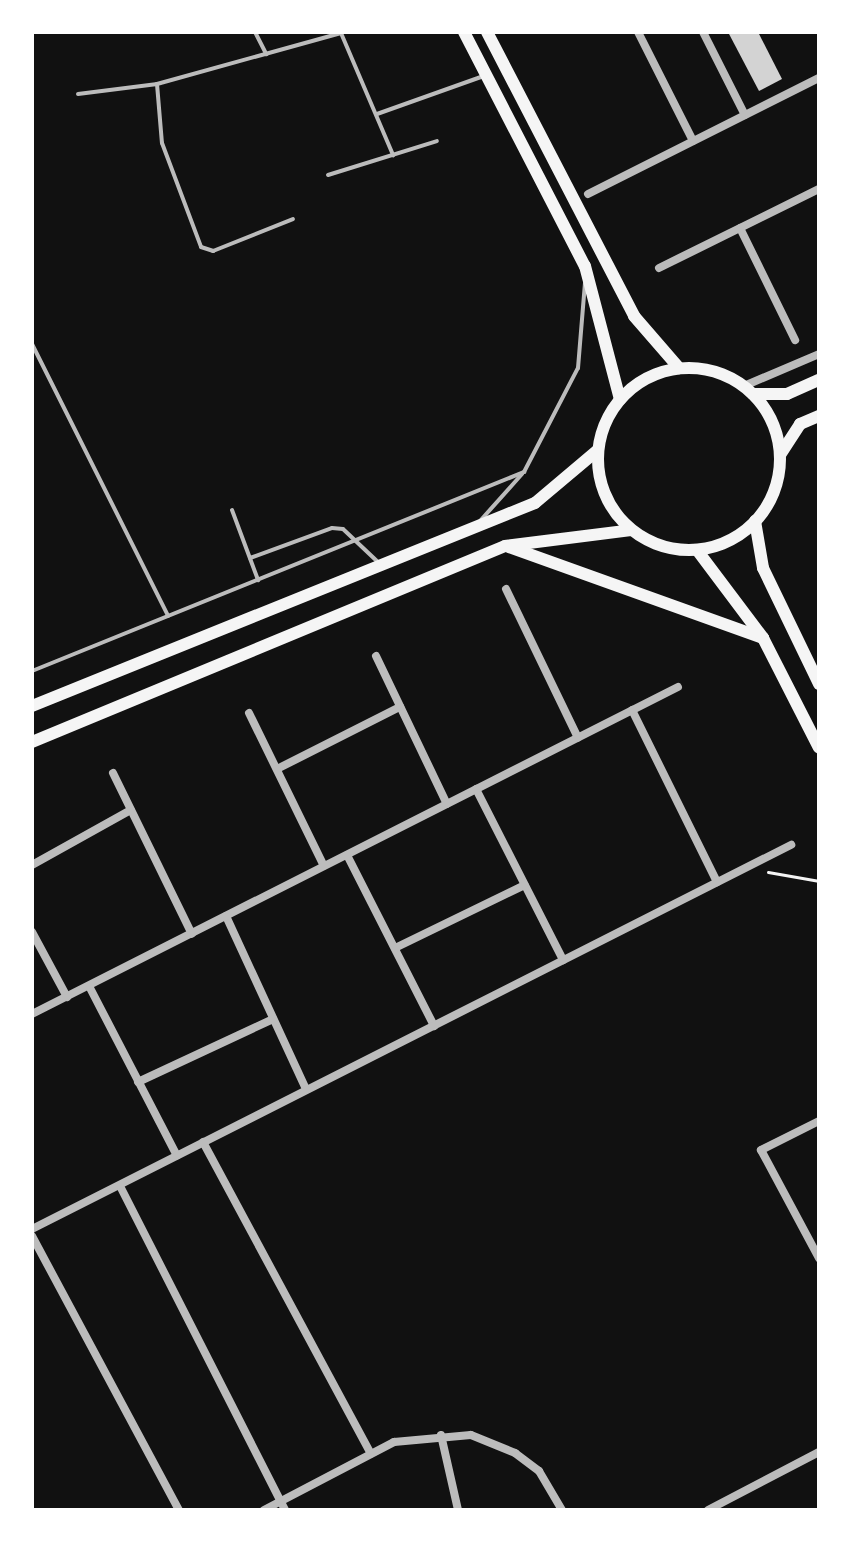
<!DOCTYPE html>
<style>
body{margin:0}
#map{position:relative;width:851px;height:1542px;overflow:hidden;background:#111;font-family:Figtree,sans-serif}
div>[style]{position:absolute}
.building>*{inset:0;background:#d3d3d3}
.path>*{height:3px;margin:-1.5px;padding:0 1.5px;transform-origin:1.5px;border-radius:1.5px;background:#f5f5f5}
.service>*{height:4px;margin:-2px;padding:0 2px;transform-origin:2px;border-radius:2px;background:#bcbcbc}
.minor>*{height:8px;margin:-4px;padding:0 4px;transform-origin:4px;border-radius:4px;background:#bcbcbc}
.secondary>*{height:12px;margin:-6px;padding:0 6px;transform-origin:6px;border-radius:6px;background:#f5f5f5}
.secondary>.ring{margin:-6px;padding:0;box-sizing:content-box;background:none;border:12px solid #f5f5f5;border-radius:50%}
span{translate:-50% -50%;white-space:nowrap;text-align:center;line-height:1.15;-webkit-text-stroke:8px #fff;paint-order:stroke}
.frame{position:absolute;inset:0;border:34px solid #fff;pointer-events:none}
</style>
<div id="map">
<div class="building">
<div style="clip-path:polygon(728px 32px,758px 32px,782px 79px,759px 91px)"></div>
</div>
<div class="path">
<div style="left:768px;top:872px;width:52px;rotate:10deg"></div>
</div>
<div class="service">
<div style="left:255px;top:32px;width:25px;rotate:63deg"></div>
<div style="left:157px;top:84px;width:59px;rotate:85.2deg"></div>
<div style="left:162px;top:143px;width:111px;rotate:69.4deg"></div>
<div style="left:201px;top:247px;width:13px;rotate:18deg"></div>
<div style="left:213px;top:251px;width:86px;rotate:-21.8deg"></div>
<div style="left:78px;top:94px;width:80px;rotate:-7.2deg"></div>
<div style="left:157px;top:84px;width:191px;rotate:-15.5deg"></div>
<div style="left:341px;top:33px;width:133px;rotate:66.9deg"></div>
<div style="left:377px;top:114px;width:114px;rotate:-19.6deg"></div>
<div style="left:328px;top:175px;width:114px;rotate:-17.3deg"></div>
<div style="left:32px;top:344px;width:304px;rotate:63.4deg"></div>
<div style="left:232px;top:510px;width:75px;rotate:69.6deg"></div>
<div style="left:480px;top:521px;width:63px;rotate:-48.2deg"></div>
<div style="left:250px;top:558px;width:87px;rotate:-20.1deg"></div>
<div style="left:332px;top:528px;width:11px;rotate:5deg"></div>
<div style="left:343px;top:529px;width:51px;rotate:43.4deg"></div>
<div style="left:32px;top:671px;width:531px;rotate:-22.02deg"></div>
<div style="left:524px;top:472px;width:117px;rotate:-62.6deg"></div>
<div style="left:578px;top:368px;width:85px;rotate:-85.3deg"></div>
</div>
<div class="minor">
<div style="left:638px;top:32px;width:122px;rotate:63.2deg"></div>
<div style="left:703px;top:32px;width:93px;rotate:63.2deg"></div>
<div style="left:588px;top:194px;width:258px;rotate:-26.7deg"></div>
<div style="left:740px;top:228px;width:125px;rotate:63.8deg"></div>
<div style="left:659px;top:268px;width:178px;rotate:-26.3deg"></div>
<div style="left:744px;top:386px;width:82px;rotate:-23.1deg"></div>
<div style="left:506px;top:589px;width:165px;rotate:64.2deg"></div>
<div style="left:376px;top:656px;width:164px;rotate:64.4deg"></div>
<div style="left:632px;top:710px;width:192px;rotate:63.7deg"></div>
<div style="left:249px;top:713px;width:170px;rotate:63.9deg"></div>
<div style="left:277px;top:769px;width:138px;rotate:-26.8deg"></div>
<div style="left:113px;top:773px;width:179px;rotate:63.9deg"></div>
<div style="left:476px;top:789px;width:192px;rotate:63deg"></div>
<div style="left:347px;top:855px;width:192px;rotate:63deg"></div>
<div style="left:32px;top:865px;width:113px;rotate:-29.1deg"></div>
<div style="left:226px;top:916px;width:191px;rotate:65.2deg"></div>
<div style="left:32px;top:932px;width:74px;rotate:61.7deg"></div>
<div style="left:395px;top:948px;width:144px;rotate:-25.9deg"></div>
<div style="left:89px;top:986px;width:191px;rotate:62.6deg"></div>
<div style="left:32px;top:1014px;width:724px;rotate:-26.85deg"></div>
<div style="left:138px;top:1082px;width:149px;rotate:-25deg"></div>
<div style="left:819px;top:1121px;width:65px;rotate:153.4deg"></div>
<div style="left:761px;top:1150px;width:123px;rotate:61.8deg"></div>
<div style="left:203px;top:1142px;width:354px;rotate:61.7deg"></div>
<div style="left:120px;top:1186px;width:364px;rotate:63deg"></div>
<div style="left:32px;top:1229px;width:851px;rotate:-26.84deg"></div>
<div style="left:32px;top:1236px;width:311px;rotate:61.8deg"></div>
<div style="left:441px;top:1435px;width:77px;rotate:77.2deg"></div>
<div style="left:264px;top:1510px;width:147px;rotate:-27.6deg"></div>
<div style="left:394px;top:1442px;width:77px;rotate:-5.2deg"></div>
<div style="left:471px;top:1435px;width:48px;rotate:22.2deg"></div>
<div style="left:515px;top:1453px;width:30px;rotate:37deg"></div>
<div style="left:539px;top:1471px;width:45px;rotate:59.5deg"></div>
<div style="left:708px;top:1510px;width:125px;rotate:-27.6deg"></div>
</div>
<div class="secondary">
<div style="left:464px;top:32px;width:263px;rotate:62.7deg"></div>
<div style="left:585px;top:266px;width:138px;rotate:75.3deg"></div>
<div style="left:487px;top:32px;width:320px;rotate:62.6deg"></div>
<div style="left:634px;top:316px;width:69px;rotate:49.1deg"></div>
<div class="ring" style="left:598px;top:368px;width:170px;height:170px"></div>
<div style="left:753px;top:394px;width:34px"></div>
<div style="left:787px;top:394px;width:35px;rotate:-24deg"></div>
<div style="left:780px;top:455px;width:37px;rotate:-57deg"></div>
<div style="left:800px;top:424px;width:21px;rotate:-23deg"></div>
<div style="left:755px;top:521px;width:48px;rotate:80.3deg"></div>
<div style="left:763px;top:568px;width:129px;rotate:64.2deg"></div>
<div style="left:509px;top:547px;width:270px;rotate:19.7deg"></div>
<div style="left:697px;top:550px;width:110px;rotate:53.1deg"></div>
<div style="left:763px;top:638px;width:123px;rotate:63deg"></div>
<div style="left:32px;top:706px;width:542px;rotate:-21.98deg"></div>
<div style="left:535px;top:503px;width:82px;rotate:-40.1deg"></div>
<div style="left:32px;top:742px;width:512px;rotate:-22.51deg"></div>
<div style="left:505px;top:546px;width:127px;rotate:-7.2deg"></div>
</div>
<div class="frame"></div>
</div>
